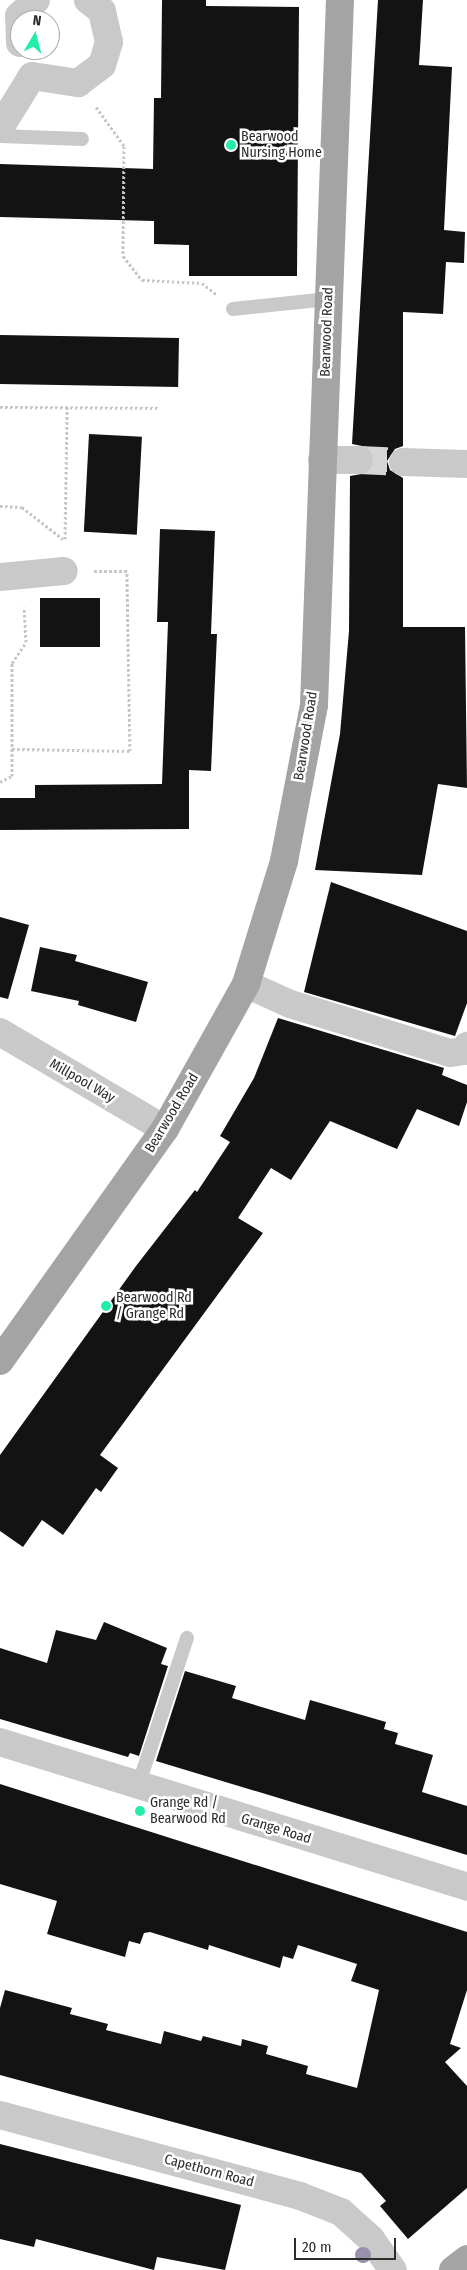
<!DOCTYPE html>
<style>
body{margin:0}
#map{position:relative;width:467px;height:2270px;overflow:hidden;background:#fff;font-family:"Fira Sans Condensed",sans-serif}
div>[style]{position:absolute}
.building>*{inset:0;background:#131313;transform-origin:0 0}
.minor-tunnel>*{height:28px;margin-top:-14px;transform-origin:0;background:repeating-linear-gradient(90deg,#d5d5d5 0 28px,transparent 0 42px)}
.path>*{height:3px;margin-top:-1.5px;transform-origin:0;background:repeating-linear-gradient(90deg,#c6c6c6 0 2.5px,transparent 0 5px)}
.service>*{height:14px;margin:-7px;padding:0 7px;transform-origin:7px;border-radius:7px;background:#c9c9c9}
.minor>*{height:28px;margin:-14px;padding:0 14px;transform-origin:14px;border-radius:14px;background:#c9c9c9}
.primary>*{height:28px;margin:-14px;padding:0 14px;transform-origin:14px;border-radius:14px;background:#a4a4a4}
.trees>*{width:16px;height:16px;margin:-8px;border-radius:50%;background:#9991ac}
.dots>*{width:14px;height:14px;translate:-50% -50%;box-sizing:border-box;border:2px solid #fff;border-radius:50%}
span{translate:-50% -50%;white-space:nowrap;text-align:center;line-height:1.15;-webkit-text-stroke:5px #fff;paint-order:stroke}
.poi-label{font-size:14px;color:#2c2c2c}
.left{translate:0 -50%;text-align:left}
.street-label{font-size:14px;color:#2c2c2c}
.north{position:absolute;left:10px;top:10px;width:50px;height:50px;box-sizing:border-box;background:#fff;border:1px solid #ababab;border-radius:50%;rotate:8deg;font-size:14px;font-weight:700;line-height:20px;text-align:center;color:#2c2c2c}
.north::after{content:'';display:block;margin:auto;width:18px;height:22px;background:#2ea;clip-path:polygon(50% 0,100% 100%,50% 72%,0 100%)}
.scale{position:absolute;left:294px;top:2238px;width:102px;height:22px;box-sizing:border-box;border:2px solid #2c2c2c;border-top:0;padding-left:6px;font-size:15px;line-height:18px;white-space:nowrap;color:#2c2c2c;-webkit-text-stroke:4px #fff;paint-order:stroke}
</style>
<div id="map">
<div class="building">
<div style="clip-path:polygon(162px 0,206px 0,206px 6px,299px 7px,297px 276px,189px 276px,189px 245px,154px 244px,154px 221px,0 217px,0 164px,153px 169px,154px 98px,161px 98px)"></div>
<div style="clip-path:polygon(378px 0,423px 0,419px 65px,452px 67px,444px 230px,465px 232px,464px 263px,446px 262px,443px 314px,403px 312px,403px 446px,395px 449px,387px 461px,390px 470px,403px 478px,403px 627px,465px 627px,467px 788px,438px 784px,422px 875px,315px 870px,340px 734px,349px 631px,350px 476px,367px 473px,375px 460px,367px 447px,352px 444px)"></div>
<div style="left:0;top:335px;width:179px;height:49px;rotate:1deg"></div>
<div style="left:89px;top:434px;width:53px;height:98px;rotate:3deg"></div>
<div style="clip-path:polygon(160px 529px,215px 531px,211px 634px,217px 634px,211px 771px,189px 770px,189px 829px,0 830px,0 798px,35px 798px,35px 785px,162px 784px,168px 622px,157px 622px)"></div>
<div style="left:40px;top:598px;width:60px;height:49px"></div>
<div style="clip-path:polygon(331px 882px,467px 931px,467px 1003px,455px 1036px,304px 992px)"></div>
<div style="clip-path:polygon(0 917px,29px 925px,8px 999px,0 997px)"></div>
<div style="clip-path:polygon(40px 947px,77px 955px,75px 961px,148px 982px,136px 1022px,78px 1005px,79px 1001px,31px 991px)"></div>
<div style="clip-path:polygon(278px 1018px,444px 1068px,442px 1075px,467px 1085px,467px 1102px,459px 1126px,417px 1109px,397px 1149px,330px 1121px,291px 1180px,271px 1168px,238px 1218px,263px 1233px,100px 1455px,118px 1468px,101px 1492px,96px 1488px,63px 1535px,42px 1520px,23px 1547px,0 1531px,0 1455px,136px 1266px,195px 1190px,197px 1192px,230px 1142px,220px 1136px,254px 1078px)"></div>
<div style="clip-path:polygon(104px 1622px,167px 1648px,161px 1664px,168px 1666px,139px 1756px,130px 1753px,128px 1757px,0 1719px,0 1648px,47px 1663px,56px 1630px,96px 1640px)"></div>
<div style="clip-path:polygon(185px 1671px,236px 1686px,232px 1698px,305px 1720px,310px 1700px,386px 1722px,384px 1729px,398px 1733px,395px 1744px,433px 1755px,422px 1792px,467px 1806px,467px 1855px,156px 1761px)"></div>
<div style="clip-path:polygon(0 1784px,467px 1932px,467px 1990px,450px 2044px,461px 2048px,445px 2062px,467px 2086px,467px 2188px,408px 2239px,380px 2206px,386px 2201px,361px 2173px,0 2075px,0 2008px,5px 1990px,72px 2008px,70px 2014px,108px 2024px,106px 2030px,161px 2044px,164px 2031px,201px 2041px,203px 2036px,241px 2046px,242px 2039px,268px 2046px,266px 2054px,308px 2066px,306px 2074px,357px 2088px,379px 1990px,351px 1981px,357px 1964px,298px 1945px,293px 1959px,283px 1956px,280px 1968px,209px 1945px,208px 1950px,150px 1932px,144px 1933px,140px 1944px,129px 1941px,125px 1957px,47px 1934px,57px 1901px,0 1884px)"></div>
<div style="clip-path:polygon(0 2144px,241px 2205px,225px 2270px,157px 2257px,154px 2270px,36px 2239px,34px 2247px,0 2239px)"></div>
</div>
<div class="minor-tunnel">
<div style="left:359px;top:460px;width:44px;rotate:2.6deg"></div>
</div>
<div class="path">
<div style="left:96px;top:107px;width:48px;rotate:54.3deg"></div>
<div style="left:124px;top:146px;width:110px;rotate:90.5deg"></div>
<div style="left:123px;top:256px;width:31px;rotate:52deg"></div>
<div style="left:142px;top:280px;width:60px;rotate:2.9deg"></div>
<div style="left:202px;top:283px;width:18px;rotate:38deg"></div>
<div style="left:0;top:407px;width:158px;rotate:0.4deg"></div>
<div style="left:0;top:506px;width:22px;rotate:3deg"></div>
<div style="left:22px;top:507px;width:52px;rotate:38deg"></div>
<div style="left:65px;top:539px;width:132px;rotate:-89.1deg"></div>
<div style="left:12px;top:749px;width:118px;rotate:1deg"></div>
<div style="left:130px;top:751px;width:180px;rotate:-91deg"></div>
<div style="left:127px;top:571px;width:34px;rotate:180deg"></div>
<div style="left:0;top:782px;width:13px;rotate:-27deg"></div>
<div style="left:12px;top:776px;width:113px;rotate:-90deg"></div>
<div style="left:12px;top:663px;width:25px;rotate:-56deg"></div>
<div style="left:26px;top:642px;width:35px;rotate:-93deg"></div>
</div>
<div class="service">
<div style="left:0;top:136px;width:82px;rotate:2.1deg"></div>
<div style="left:233px;top:309px;width:96px;rotate:-6deg"></div>
<div style="left:138px;top:1786px;width:156px;rotate:-71.7deg"></div>
</div>
<div class="minor">
<div style="left:20px;top:43px;width:27px;rotate:-92deg"></div>
<div style="left:19px;top:16px;width:23px;rotate:-43deg"></div>
<div style="left:32px;top:76px;width:47px;rotate:8.7deg"></div>
<div style="left:78px;top:83px;width:30px;rotate:-37deg"></div>
<div style="left:102px;top:65px;width:24px;rotate:-73deg"></div>
<div style="left:109px;top:42px;width:32px;rotate:-103deg"></div>
<div style="left:102px;top:11px;width:18px;rotate:-142deg"></div>
<div style="left:0;top:128px;width:61px;rotate:-58.4deg"></div>
<div style="left:322px;top:460px;width:37px"></div>
<div style="left:403px;top:462px;width:64px;rotate:1.8deg"></div>
<div style="left:0;top:577px;width:64px;rotate:-5.4deg"></div>
<div style="left:246px;top:984px;width:48px;rotate:24.4deg"></div>
<div style="left:290px;top:1004px;width:167px;rotate:17deg"></div>
<div style="left:450px;top:1053px;width:14px;rotate:-8deg"></div>
<div style="left:464px;top:1051px;width:6px;rotate:-59deg"></div>
<div style="left:0;top:1032px;width:191px;rotate:30.5deg"></div>
<div style="left:0;top:1742px;width:489px;rotate:17.2deg"></div>
<div style="left:0;top:2115px;width:311px;rotate:15.1deg"></div>
<div style="left:300px;top:2196px;width:44px;rotate:21.3deg"></div>
<div style="left:341px;top:2212px;width:40px;rotate:42deg"></div>
<div style="left:371px;top:2239px;width:38px;rotate:55deg"></div>
</div>
<div class="primary">
<div style="left:0;top:1361px;width:285px;rotate:-54.6deg"></div>
<div style="left:165px;top:1129px;width:166px;rotate:-60.8deg"></div>
<div style="left:246px;top:984px;width:129px;rotate:-72.8deg"></div>
<div style="left:284px;top:861px;width:159px;rotate:-79.1deg"></div>
<div style="left:314px;top:705px;width:705px;rotate:-87.89deg"></div>
<div style="left:453px;top:2270px;width:18px;rotate:-38deg"></div>
</div>
<div class="trees">
<div style="left:363px;top:2255px"></div>
</div>
<div class="dots">
<div style="left:231px;top:145px;background:#2ea"></div>
<div style="left:106px;top:1306px;background:#2ea"></div>
<div style="left:140px;top:1811px;background:#2ea"></div>
</div>
<div class="poi-label">
<span class="left" style="left:241px;top:145px">Bearwood<br>Nursing Home</span>
<span class="left" style="left:116px;top:1306px">Bearwood Rd<br>/ Grange Rd</span>
<span class="left" style="left:150px;top:1811px">Grange Rd /<br>Bearwood Rd</span>
</div>
<div class="street-label">
<span style="left:327px;top:332px;rotate:-88deg">Bearwood Road</span>
<span style="left:306px;top:736px;rotate:-81deg">Bearwood Road</span>
<span style="left:82px;top:1081px;rotate:30deg">Millpool Way</span>
<span style="left:172px;top:1113px;rotate:-59deg">Bearwood Road</span>
<span style="left:276px;top:1829px;rotate:17deg">Grange Road</span>
<span style="left:209px;top:2171px;rotate:15deg">Capethorn Road</span>
</div>
<div class="north">N</div>
<div class="scale">20 m</div>
</div>
